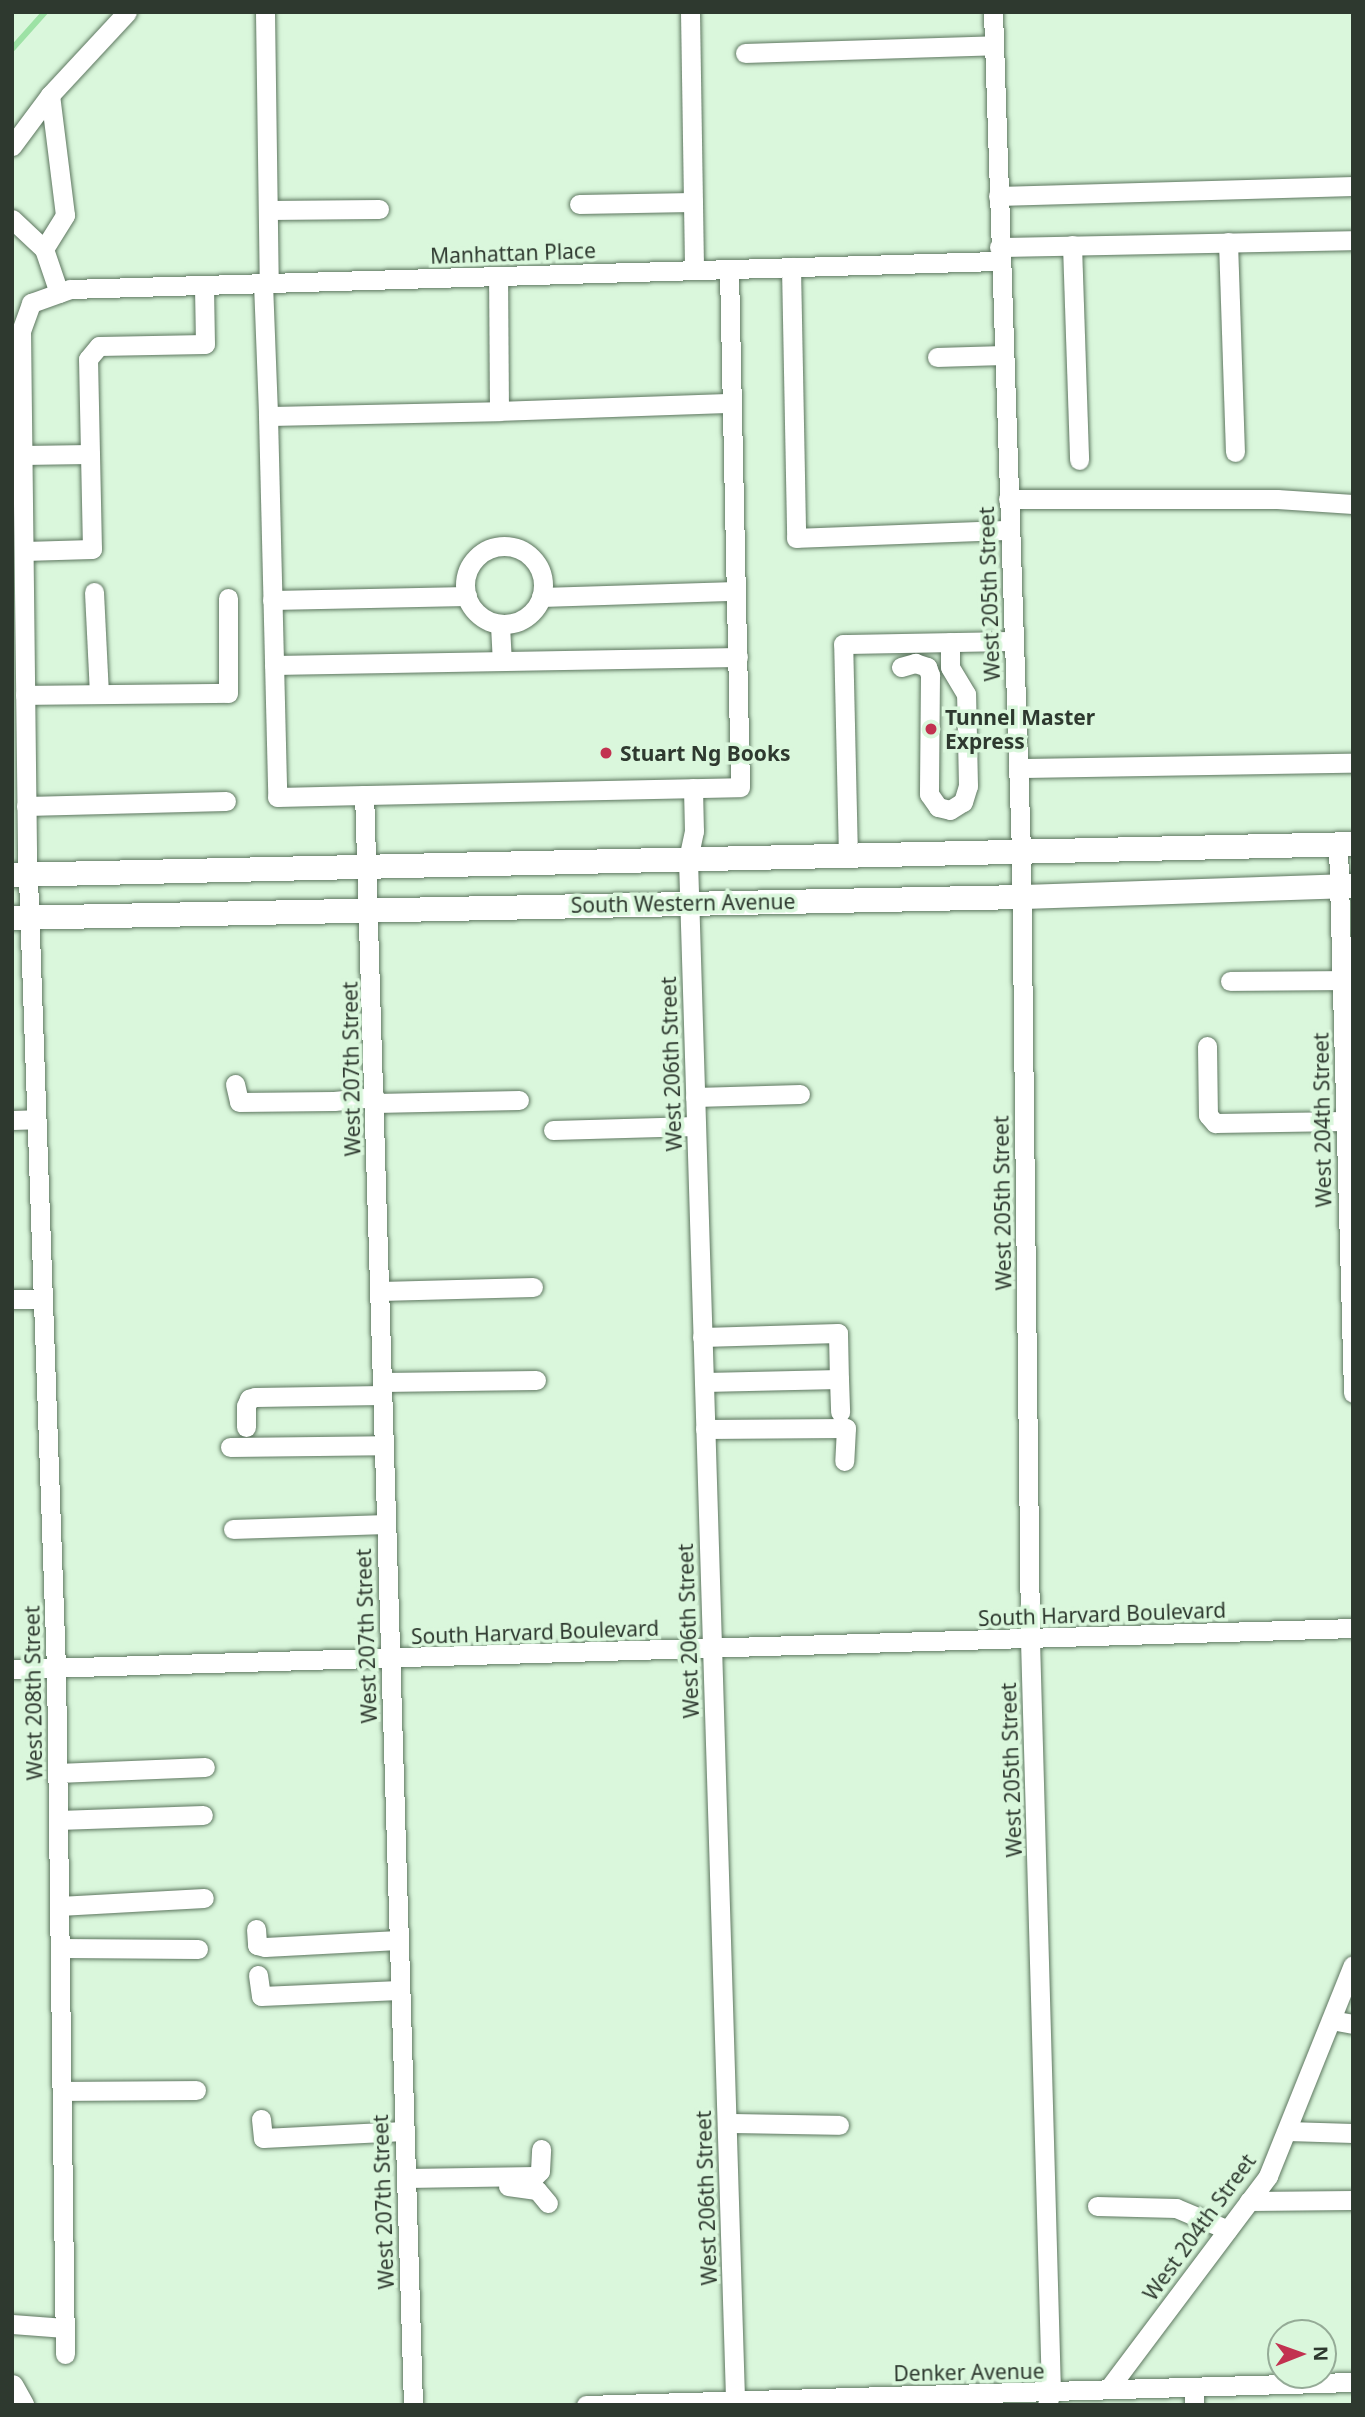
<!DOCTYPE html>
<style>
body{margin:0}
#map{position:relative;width:1365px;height:2417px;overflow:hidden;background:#daf7dc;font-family:"Noto Sans",sans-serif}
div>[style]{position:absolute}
.stream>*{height:6px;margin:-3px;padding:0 3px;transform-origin:3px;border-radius:3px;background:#9de2a5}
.roads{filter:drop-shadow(0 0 2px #5d765f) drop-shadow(0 0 2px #5d765f)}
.minor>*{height:19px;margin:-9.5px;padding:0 9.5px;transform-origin:9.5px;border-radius:9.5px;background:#fff}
.minor>.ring{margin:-9.5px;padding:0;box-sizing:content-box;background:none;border:19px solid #fff;border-radius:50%}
.major>*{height:24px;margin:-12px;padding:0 12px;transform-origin:12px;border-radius:12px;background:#fff}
.dots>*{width:19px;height:19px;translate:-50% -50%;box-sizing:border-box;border:4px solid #daf7dc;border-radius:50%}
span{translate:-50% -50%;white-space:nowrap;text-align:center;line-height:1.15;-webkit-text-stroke:7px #daf7dc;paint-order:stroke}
.street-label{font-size:21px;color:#2e392f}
.poi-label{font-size:21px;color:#2e392f;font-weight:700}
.left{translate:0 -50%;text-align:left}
.frame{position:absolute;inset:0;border:14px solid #2e392f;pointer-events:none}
.north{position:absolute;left:1267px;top:2319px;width:70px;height:70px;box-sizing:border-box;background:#daf7dc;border:2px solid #95ab97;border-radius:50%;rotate:89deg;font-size:19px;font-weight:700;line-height:28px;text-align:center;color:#2e392f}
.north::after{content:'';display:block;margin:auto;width:24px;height:32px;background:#c23250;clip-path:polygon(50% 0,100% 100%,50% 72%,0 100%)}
</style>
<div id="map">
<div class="stream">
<div style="left:12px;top:49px;width:50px;rotate:-48.3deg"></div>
</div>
<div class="roads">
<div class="minor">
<div style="left:265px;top:12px;width:271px;rotate:89.2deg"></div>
<div style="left:690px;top:12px;width:258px;rotate:89.1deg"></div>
<div style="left:993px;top:12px;width:841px;rotate:88.09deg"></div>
<div style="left:1021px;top:853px;width:787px;rotate:89.34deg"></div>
<div style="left:1030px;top:1640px;width:752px;rotate:88.4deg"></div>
<div style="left:1051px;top:2392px;width:14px;rotate:107deg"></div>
<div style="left:745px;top:53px;width:249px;rotate:-1.8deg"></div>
<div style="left:12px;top:146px;width:64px;rotate:-53.3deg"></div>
<div style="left:998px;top:196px;width:355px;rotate:-1.6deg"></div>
<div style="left:579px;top:204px;width:114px;rotate:-1deg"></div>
<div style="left:268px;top:210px;width:111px;rotate:-0.5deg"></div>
<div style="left:12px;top:219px;width:44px;rotate:43.2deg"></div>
<div style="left:1228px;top:242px;width:210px;rotate:88.1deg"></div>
<div style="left:1072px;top:245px;width:215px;rotate:88.1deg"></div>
<div style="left:999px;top:247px;width:354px;rotate:-1.1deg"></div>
<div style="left:791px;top:267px;width:271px;rotate:88.9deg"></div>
<div style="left:796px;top:538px;width:213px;rotate:-2.2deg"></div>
<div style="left:263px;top:283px;width:133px;rotate:87.8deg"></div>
<div style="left:268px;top:416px;width:231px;rotate:-1.2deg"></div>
<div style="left:499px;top:411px;width:135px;rotate:-90.4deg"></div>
<div style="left:59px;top:293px;width:46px;rotate:-108.8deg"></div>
<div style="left:44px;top:249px;width:40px;rotate:-58deg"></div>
<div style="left:65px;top:215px;width:121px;rotate:-97.1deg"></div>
<div style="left:50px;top:95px;width:113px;rotate:-47.1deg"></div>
<div style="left:937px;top:357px;width:66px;rotate:-1.7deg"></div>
<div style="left:499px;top:411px;width:233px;rotate:-2deg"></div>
<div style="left:268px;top:416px;width:381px;rotate:88.6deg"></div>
<div style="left:277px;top:797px;width:87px;rotate:-1.3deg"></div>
<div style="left:22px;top:455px;width:68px;rotate:-0.8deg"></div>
<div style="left:1008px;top:499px;width:269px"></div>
<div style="left:1277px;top:499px;width:76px;rotate:3.8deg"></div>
<div class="ring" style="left:465px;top:546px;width:59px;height:59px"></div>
<div style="left:24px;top:551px;width:68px;rotate:-1.7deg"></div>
<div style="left:92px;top:549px;width:190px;rotate:-91.2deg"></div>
<div style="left:88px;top:359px;width:17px;rotate:-50deg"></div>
<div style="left:99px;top:346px;width:106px;rotate:-1.1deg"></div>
<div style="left:205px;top:344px;width:59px;rotate:-91deg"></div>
<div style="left:94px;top:592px;width:102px;rotate:87.2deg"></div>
<div style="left:541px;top:597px;width:195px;rotate:-1.8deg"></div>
<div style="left:272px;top:600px;width:195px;rotate:-1.2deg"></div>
<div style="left:500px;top:625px;width:36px;rotate:87deg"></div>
<div style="left:274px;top:665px;width:464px;rotate:-1deg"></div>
<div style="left:901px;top:667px;width:15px;rotate:-16deg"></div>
<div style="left:915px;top:663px;width:13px;rotate:18deg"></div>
<div style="left:927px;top:667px;width:9px;rotate:69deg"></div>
<div style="left:930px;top:675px;width:119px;rotate:90.5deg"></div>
<div style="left:929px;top:794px;width:16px;rotate:55deg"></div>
<div style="left:938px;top:807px;width:12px;rotate:14deg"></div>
<div style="left:950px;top:810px;width:15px;rotate:-32deg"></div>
<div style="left:963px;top:802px;width:17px;rotate:-73deg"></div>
<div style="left:968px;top:786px;width:92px;rotate:-91.2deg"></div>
<div style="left:966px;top:694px;width:31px;rotate:-121deg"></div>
<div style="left:950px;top:667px;width:25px;rotate:-90deg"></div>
<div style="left:25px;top:695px;width:203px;rotate:-0.6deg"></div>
<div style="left:228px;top:693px;width:95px;rotate:-90deg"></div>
<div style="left:1018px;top:768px;width:335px;rotate:-0.9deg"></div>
<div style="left:693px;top:788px;width:43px;rotate:88.7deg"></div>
<div style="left:694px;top:831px;width:30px;rotate:102deg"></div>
<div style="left:688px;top:860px;width:1541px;rotate:88.25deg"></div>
<div style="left:26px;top:806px;width:200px;rotate:-1.4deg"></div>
<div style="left:1338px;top:845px;width:548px;rotate:88.43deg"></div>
<div style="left:848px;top:857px;width:213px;rotate:-91.3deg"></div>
<div style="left:843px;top:644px;width:171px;rotate:-1deg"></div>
<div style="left:1230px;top:981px;width:111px;rotate:-0.5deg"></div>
<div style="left:1207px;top:1046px;width:69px;rotate:89.2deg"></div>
<div style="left:1208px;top:1115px;width:11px;rotate:49deg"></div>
<div style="left:1215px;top:1123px;width:130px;rotate:-0.9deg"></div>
<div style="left:235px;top:1084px;width:18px;rotate:77deg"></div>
<div style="left:239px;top:1102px;width:95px;rotate:-0.6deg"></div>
<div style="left:334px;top:1101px;width:41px;rotate:-5.6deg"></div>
<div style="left:695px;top:1097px;width:105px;rotate:-1.6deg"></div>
<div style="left:375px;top:1103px;width:144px;rotate:-1.2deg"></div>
<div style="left:12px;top:1120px;width:24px;rotate:-2deg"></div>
<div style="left:553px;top:1130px;width:143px;rotate:-1.6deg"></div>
<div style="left:380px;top:1291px;width:153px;rotate:-1.5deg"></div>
<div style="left:12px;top:1299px;width:31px"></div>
<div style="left:702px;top:1337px;width:136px;rotate:-1.7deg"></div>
<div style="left:838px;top:1333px;width:46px;rotate:88.8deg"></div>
<div style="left:382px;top:1382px;width:154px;rotate:-0.7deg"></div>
<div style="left:704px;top:1382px;width:135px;rotate:-1.3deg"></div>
<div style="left:839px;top:1379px;width:33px;rotate:88deg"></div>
<div style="left:246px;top:1427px;width:21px;rotate:-90deg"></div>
<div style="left:246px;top:1406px;width:8px;rotate:-67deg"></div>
<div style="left:249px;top:1399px;width:6px;rotate:-18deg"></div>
<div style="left:255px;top:1397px;width:127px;rotate:-0.9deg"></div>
<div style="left:705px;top:1429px;width:141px;rotate:-0.4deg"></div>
<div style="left:846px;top:1428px;width:33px;rotate:93deg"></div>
<div style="left:230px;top:1447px;width:153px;rotate:-0.7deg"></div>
<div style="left:233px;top:1529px;width:152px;rotate:-1.9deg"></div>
<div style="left:12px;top:1669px;width:1342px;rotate:-1.75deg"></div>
<div style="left:57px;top:1773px;width:148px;rotate:-2.3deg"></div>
<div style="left:58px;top:1820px;width:145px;rotate:-2deg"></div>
<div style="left:59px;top:1906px;width:145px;rotate:-3.2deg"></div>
<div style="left:256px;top:1929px;width:16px;rotate:86deg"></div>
<div style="left:257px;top:1945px;width:8px;rotate:14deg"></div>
<div style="left:265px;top:1947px;width:133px;rotate:-3deg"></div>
<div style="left:60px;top:1948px;width:138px;rotate:0.4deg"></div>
<div style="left:258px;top:1975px;width:21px;rotate:82deg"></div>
<div style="left:261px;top:1996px;width:138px;rotate:-2.5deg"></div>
<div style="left:1331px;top:2020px;width:22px;rotate:10deg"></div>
<div style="left:62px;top:2091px;width:134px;rotate:-0.4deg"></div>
<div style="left:261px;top:2119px;width:19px;rotate:84deg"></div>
<div style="left:263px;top:2138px;width:141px;rotate:-2.8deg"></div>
<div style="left:727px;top:2123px;width:112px;rotate:1deg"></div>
<div style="left:1287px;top:2131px;width:66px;rotate:1.7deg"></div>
<div style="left:406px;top:2178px;width:129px;rotate:-0.9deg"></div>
<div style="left:535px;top:2176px;width:7px;rotate:-45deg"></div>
<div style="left:540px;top:2171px;width:22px;rotate:-87deg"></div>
<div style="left:508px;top:2186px;width:29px;rotate:8deg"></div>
<div style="left:537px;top:2190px;width:17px;rotate:50deg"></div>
<div style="left:1249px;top:2201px;width:104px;rotate:-0.6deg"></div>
<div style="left:1097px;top:2206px;width:79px;rotate:1.5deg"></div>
<div style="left:1176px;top:2208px;width:56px;rotate:22.9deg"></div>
<div style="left:12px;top:2324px;width:53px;rotate:4.3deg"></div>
<div style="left:65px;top:2354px;width:686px;rotate:-90.75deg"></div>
<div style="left:56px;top:1668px;width:819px;rotate:-92.03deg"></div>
<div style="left:27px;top:850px;width:519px;rotate:-90.66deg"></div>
<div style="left:21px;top:331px;width:30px;rotate:-70deg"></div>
<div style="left:31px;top:303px;width:41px;rotate:-19.7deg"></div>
<div style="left:70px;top:289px;width:929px;rotate:-1.73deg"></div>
<div style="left:1194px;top:2387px;width:18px;rotate:90deg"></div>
<div style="left:1109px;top:2388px;width:265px;rotate:-53.1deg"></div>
<div style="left:1268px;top:2176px;width:227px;rotate:-68.1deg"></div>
<div style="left:413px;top:2405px;width:1611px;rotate:-91.74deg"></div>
<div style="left:364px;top:795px;width:376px;rotate:-1.2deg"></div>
<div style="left:740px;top:787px;width:518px;rotate:-91.22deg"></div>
<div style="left:586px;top:2405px;width:767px;rotate:-1.72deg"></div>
</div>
<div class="major">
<div style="left:12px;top:875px;width:1341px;rotate:-1.32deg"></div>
<div style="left:12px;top:918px;width:1009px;rotate:-1.19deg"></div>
<div style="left:1021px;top:897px;width:332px;rotate:-1.9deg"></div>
<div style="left:12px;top:2387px;width:21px;rotate:61deg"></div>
</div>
</div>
<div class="dots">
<div style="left:931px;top:729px;background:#c23250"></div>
<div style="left:606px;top:753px;background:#c23250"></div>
</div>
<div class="street-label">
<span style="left:513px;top:253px;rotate:-2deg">Manhattan Place</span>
<span style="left:989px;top:594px;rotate:-92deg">West 205th Street</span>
<span style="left:683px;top:903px;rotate:-1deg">South Western Avenue</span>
<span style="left:671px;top:1064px;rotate:-92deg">West 206th Street</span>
<span style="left:351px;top:1069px;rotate:-91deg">West 207th Street</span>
<span style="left:1322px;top:1120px;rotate:-91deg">West 204th Street</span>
<span style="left:1002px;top:1203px;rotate:-91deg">West 205th Street</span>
<span style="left:1102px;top:1614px;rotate:-2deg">South Harvard Boulevard</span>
<span style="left:688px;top:1631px;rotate:-92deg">West 206th Street</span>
<span style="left:535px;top:1632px;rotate:-2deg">South Harvard Boulevard</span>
<span style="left:366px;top:1636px;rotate:-92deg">West 207th Street</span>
<span style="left:33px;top:1693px;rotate:-91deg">West 208th Street</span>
<span style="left:1011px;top:1770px;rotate:-92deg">West 205th Street</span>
<span style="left:706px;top:2198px;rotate:-92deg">West 206th Street</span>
<span style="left:383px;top:2202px;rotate:-92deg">West 207th Street</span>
<span style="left:1199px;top:2227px;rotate:-54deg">West 204th Street</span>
<span style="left:969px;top:2372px;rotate:-1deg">Denker Avenue</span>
</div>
<div class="poi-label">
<span class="left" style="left:945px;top:729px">Tunnel Master<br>Express</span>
<span class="left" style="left:620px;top:753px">Stuart Ng Books</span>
</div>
<div class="frame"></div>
<div class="north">N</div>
</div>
